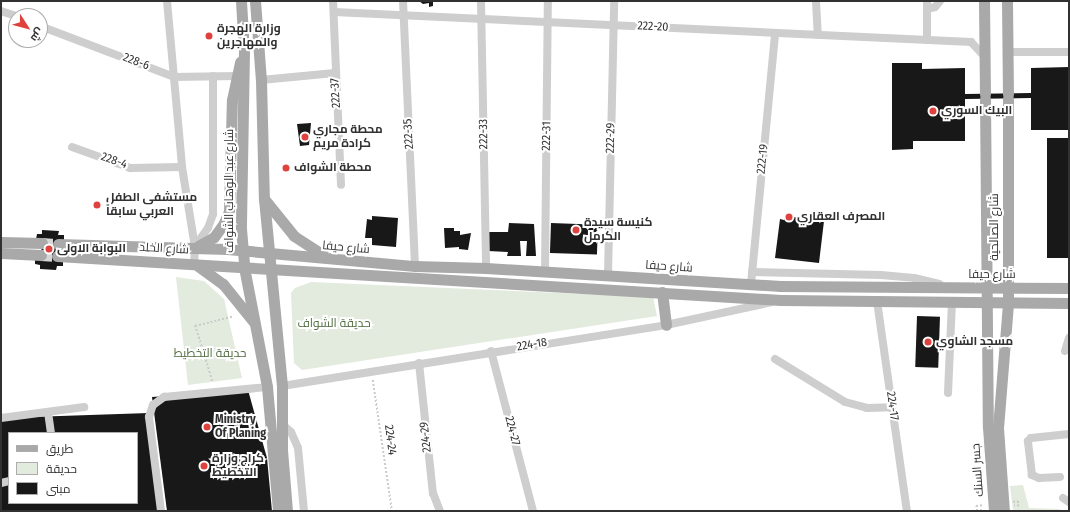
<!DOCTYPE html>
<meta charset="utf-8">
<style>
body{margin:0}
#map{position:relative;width:1070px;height:512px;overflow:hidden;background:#fff;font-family:"Fira Sans Condensed",Cairo,sans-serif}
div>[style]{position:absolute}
.green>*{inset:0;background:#e3eade}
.building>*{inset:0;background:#181818;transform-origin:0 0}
.major-tunnel>*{height:11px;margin-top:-5.5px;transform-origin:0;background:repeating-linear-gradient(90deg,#d6d6d6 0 11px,transparent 0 16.5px)}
.path>*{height:1.5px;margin-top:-0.75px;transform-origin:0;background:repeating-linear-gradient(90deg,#cbcbcb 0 2px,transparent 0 4px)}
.minor>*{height:8px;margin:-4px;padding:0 4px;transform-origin:4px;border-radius:4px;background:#cecece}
.major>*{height:11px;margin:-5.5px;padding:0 5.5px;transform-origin:5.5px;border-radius:5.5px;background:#a9a9a9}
.major-bridge>*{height:11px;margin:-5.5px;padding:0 5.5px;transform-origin:5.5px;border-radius:5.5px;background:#a9a9a9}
.dots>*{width:11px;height:11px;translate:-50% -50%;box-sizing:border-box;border:2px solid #fff;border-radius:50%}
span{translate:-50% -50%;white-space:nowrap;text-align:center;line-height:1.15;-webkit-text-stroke:4px #fff;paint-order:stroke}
.street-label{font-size:12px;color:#313131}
.poi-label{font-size:12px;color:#313131;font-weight:700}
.left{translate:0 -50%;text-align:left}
.park-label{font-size:12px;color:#506c40}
.frame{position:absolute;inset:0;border:2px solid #313131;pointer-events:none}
.legend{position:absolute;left:8px;top:432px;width:130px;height:72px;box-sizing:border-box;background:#fff;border:1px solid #adadad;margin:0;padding:5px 7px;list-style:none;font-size:12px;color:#313131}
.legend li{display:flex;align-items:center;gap:8px;height:20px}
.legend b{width:20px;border:1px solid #adadad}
.north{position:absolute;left:8px;top:8px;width:40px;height:40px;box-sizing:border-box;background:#fff;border:1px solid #adadad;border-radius:50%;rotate:126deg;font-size:11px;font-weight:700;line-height:16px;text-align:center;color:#313131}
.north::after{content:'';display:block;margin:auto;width:14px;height:18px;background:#df423d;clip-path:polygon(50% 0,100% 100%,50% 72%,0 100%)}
</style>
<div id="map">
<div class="green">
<div style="clip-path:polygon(176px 277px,204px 281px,224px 299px,242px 378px,188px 385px)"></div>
<div style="clip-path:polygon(311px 282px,653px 297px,657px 316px,302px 370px,294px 363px,291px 293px,295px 288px)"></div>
<div style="clip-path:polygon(1023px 485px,1029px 508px,1059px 509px,1064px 511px,1013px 511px,1010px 486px)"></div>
</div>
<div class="building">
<div style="clip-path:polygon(419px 1px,433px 1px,433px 6px,429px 7px,429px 3px,423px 4px)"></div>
<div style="clip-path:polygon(892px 63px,922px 63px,922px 69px,965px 68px,965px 94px,1031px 93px,1031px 68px,1069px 67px,1069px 130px,1031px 130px,1031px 98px,965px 99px,965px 141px,913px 141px,913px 149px,892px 150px)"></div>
<div style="clip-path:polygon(311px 123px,309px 145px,300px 146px,297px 124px)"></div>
<div style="left:1047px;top:138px;width:22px;height:120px"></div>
<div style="clip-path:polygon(372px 216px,398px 218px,396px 247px,372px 245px,372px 238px,365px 238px,367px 219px,372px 220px)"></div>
<div style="clip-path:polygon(785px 216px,824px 221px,819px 263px,775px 258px,780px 219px,784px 220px)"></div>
<div style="clip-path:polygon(509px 223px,534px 224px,536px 256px,526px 256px,527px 241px,520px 241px,521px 256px,507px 256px,508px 252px,488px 251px,489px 232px,508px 232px)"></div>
<div style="left:551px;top:223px;width:47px;height:30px;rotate:2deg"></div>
<div style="clip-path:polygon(444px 228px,454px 228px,454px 231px,460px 231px,460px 235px,471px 233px,468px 250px,459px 249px,459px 247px,445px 248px)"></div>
<div style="clip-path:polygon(42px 230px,59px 231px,58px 235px,64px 235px,64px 241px,58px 240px,57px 260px,63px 260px,63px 266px,57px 266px,56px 270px,40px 269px,40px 265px,35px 264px,35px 258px,41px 259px,42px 239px,36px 239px,37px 234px,42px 234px)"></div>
<div style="left:917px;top:316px;width:23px;height:51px;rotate:2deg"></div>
<div style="clip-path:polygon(248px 390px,267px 458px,272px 511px,167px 511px,152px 397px)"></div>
<div style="clip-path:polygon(evenodd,149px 413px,163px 511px,1px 511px,1px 418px,149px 413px,9px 433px,137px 433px,137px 503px,9px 503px,9px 433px)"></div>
</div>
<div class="major-tunnel">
<div style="left:42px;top:243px;width:16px;rotate:4deg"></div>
<div style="left:41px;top:255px;width:16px;rotate:4deg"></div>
</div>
<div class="path">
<div style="left:373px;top:380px;width:132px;rotate:81.7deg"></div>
<div style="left:212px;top:381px;width:58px;rotate:-107.2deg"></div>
<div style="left:195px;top:326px;width:38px;rotate:-14deg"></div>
<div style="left:1013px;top:502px;width:5px;rotate:-11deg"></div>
<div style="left:1018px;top:501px;width:5px;rotate:79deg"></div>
<div style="left:1019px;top:506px;width:5px;rotate:180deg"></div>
<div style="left:972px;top:511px;width:12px;rotate:-5deg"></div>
<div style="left:977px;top:511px;width:5px;rotate:-101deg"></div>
<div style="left:976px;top:506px;width:8px;rotate:-7deg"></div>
</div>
<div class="minor">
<div style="left:167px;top:1px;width:167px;rotate:84.8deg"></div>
<div style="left:182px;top:167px;width:81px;rotate:80.8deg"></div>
<div style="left:195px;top:247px;width:17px;rotate:93deg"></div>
<div style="left:333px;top:1px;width:184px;rotate:87.5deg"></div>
<div style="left:403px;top:1px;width:265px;rotate:87.4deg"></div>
<div style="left:481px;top:1px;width:267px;rotate:88.9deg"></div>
<div style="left:816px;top:1px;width:34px;rotate:87deg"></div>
<div style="left:927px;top:9px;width:8px;rotate:-14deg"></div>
<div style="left:935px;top:7px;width:8px;rotate:-50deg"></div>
<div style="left:1px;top:11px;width:16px;rotate:18deg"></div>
<div style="left:334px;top:12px;width:638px;rotate:2.7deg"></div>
<div style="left:971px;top:42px;width:19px;rotate:47deg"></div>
<div style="left:40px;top:26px;width:143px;rotate:20.8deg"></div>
<div style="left:174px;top:77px;width:62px;rotate:-0.9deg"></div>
<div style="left:927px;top:40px;width:39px;rotate:-90deg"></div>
<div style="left:1008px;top:52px;width:61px"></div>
<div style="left:261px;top:80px;width:74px;rotate:-5.4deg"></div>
<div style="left:72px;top:147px;width:62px;rotate:19.9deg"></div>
<div style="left:130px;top:168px;width:52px;rotate:-1.1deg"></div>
<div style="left:195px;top:246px;width:22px;rotate:-54deg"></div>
<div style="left:208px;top:228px;width:15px;rotate:-70deg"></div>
<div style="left:213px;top:214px;width:138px;rotate:-90deg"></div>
<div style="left:545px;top:272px;width:271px;rotate:-89.4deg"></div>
<div style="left:752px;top:272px;width:129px;rotate:1.3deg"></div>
<div style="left:881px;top:275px;width:33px;rotate:5deg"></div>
<div style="left:914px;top:278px;width:26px;rotate:13deg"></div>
<div style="left:608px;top:275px;width:274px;rotate:-88.7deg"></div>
<div style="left:751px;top:284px;width:252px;rotate:-84.5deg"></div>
<div style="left:877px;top:301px;width:212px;rotate:81.9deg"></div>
<div style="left:491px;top:351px;width:165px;rotate:75.3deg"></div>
<div style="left:1065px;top:351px;width:14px;rotate:-73deg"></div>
<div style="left:775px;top:359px;width:82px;rotate:31.6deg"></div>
<div style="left:845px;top:402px;width:23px;rotate:15deg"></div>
<div style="left:867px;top:408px;width:25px;rotate:-2deg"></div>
<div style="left:419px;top:363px;width:131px;rotate:83.9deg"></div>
<div style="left:433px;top:493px;width:19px;rotate:69deg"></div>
<div style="left:282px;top:386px;width:389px;rotate:-9deg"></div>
<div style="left:666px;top:325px;width:108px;rotate:-12.2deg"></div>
<div style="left:948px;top:393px;width:91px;rotate:-87.5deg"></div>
<div style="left:48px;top:412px;width:21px;rotate:82deg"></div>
<div style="left:1px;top:418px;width:84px;rotate:-7.5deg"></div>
<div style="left:282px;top:424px;width:12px;rotate:42deg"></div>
<div style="left:291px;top:432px;width:17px;rotate:66deg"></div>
<div style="left:298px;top:448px;width:63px;rotate:84.6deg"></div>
<div style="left:1060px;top:477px;width:21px;rotate:177deg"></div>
<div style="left:1039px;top:478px;width:8px;rotate:-157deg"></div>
<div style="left:1032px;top:475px;width:34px;rotate:-97deg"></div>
<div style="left:1028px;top:441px;width:4px;rotate:-45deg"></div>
<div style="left:1031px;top:438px;width:38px;rotate:-6deg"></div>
<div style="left:1px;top:483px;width:8px;rotate:-14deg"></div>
<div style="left:1063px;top:498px;width:7px;rotate:34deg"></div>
<div style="left:161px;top:511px;width:95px;rotate:-97.3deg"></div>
<div style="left:149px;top:417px;width:13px;rotate:-72deg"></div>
<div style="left:153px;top:405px;width:14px;rotate:-36deg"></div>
<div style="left:164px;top:397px;width:103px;rotate:-5.5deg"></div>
</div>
<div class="major">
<div style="left:241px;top:1px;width:50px;rotate:86.6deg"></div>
<div style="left:244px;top:51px;width:178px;rotate:91deg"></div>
<div style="left:241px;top:229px;width:38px;rotate:85deg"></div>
<div style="left:244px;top:267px;width:122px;rotate:79.1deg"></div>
<div style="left:267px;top:387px;width:124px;rotate:84.9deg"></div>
<div style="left:255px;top:1px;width:79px;rotate:85.7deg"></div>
<div style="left:261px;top:80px;width:119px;rotate:88.6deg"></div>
<div style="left:264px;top:199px;width:188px;rotate:84.5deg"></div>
<div style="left:282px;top:386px;width:64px;rotate:90deg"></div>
<div style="left:282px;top:450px;width:61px;rotate:85.3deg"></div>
<div style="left:984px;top:1px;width:93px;rotate:89.4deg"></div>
<div style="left:1007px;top:1px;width:93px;rotate:89.4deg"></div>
<div style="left:985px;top:99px;width:328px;rotate:89.5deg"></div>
<div style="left:265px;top:200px;width:46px;rotate:51.1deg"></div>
<div style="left:294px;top:236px;width:38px;rotate:33deg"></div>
<div style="left:1px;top:242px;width:41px;rotate:1.4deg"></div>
<div style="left:58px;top:244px;width:169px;rotate:1.7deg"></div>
<div style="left:227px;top:249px;width:189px;rotate:5.2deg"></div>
<div style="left:415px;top:266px;width:71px;rotate:1.6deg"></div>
<div style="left:486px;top:268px;width:295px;rotate:3.5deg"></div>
<div style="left:780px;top:286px;width:289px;rotate:0.4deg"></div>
<div style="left:198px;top:246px;width:18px;rotate:-29deg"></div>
<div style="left:214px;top:237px;width:17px;rotate:-54deg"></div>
<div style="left:224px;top:223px;width:13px;rotate:-67deg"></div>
<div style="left:229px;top:211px;width:111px;rotate:-88.5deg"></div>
<div style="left:232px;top:100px;width:39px;rotate:-78deg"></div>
<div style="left:1px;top:253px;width:40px;rotate:2.9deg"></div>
<div style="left:57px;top:256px;width:725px;rotate:3.48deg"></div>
<div style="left:781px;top:300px;width:288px;rotate:0.6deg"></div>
<div style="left:198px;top:266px;width:31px;rotate:36deg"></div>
<div style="left:223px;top:284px;width:48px;rotate:51deg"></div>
<div style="left:662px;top:292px;width:33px;rotate:83deg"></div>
<div style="left:998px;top:428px;width:124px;rotate:-85.4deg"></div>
<div style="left:1008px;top:304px;width:205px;rotate:-90deg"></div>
</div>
<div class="major-bridge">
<div style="left:988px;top:427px;width:84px;rotate:85.9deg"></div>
<div style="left:998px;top:428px;width:83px;rotate:85.9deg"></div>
</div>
<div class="dots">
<div style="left:209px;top:36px;background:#df423d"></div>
<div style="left:933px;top:111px;background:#df423d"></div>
<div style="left:305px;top:137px;background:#df423d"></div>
<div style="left:286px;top:168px;background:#df423d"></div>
<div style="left:97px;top:205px;background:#df423d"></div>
<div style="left:789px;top:217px;background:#df423d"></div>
<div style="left:576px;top:230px;background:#df423d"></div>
<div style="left:49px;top:249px;background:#df423d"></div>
<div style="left:928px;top:342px;background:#df423d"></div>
<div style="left:207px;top:427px;background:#df423d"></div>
<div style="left:204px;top:466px;background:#df423d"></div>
</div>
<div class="street-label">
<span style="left:653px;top:27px;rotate:3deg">222-20</span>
<span style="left:136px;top:62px;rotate:21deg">228-6</span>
<span style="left:336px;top:93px;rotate:-93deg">222-37</span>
<span style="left:409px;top:134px;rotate:-93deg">222-35</span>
<span style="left:484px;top:134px;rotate:-91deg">222-33</span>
<span style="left:547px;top:136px;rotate:-89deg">222-31</span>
<span style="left:611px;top:138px;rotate:-89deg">222-29</span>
<span style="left:763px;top:159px;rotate:-84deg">222-19</span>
<span style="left:114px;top:161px;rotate:19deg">228-4</span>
<span style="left:230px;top:191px;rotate:-90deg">شارع عبد الوهاب الشواف</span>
<span style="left:995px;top:227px;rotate:-90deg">شارع الصالحية</span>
<span style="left:346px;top:248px;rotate:5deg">شارع حيفا</span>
<span style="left:164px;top:249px;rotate:3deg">شارع الخلد</span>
<span style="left:669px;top:267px;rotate:4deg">شارع حيفا</span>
<span style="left:992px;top:275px">شارع حيفا</span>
<span style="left:532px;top:345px;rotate:-9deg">224-18</span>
<span style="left:892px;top:406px;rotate:82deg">224-17</span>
<span style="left:512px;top:431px;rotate:75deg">224-27</span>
<span style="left:426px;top:437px;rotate:-96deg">224-29</span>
<span style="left:390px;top:440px;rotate:83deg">224-24</span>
<span style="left:978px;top:470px;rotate:-94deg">جسر السنك</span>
</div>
<div class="poi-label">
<span class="left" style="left:217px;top:36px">وزارة الهجرة<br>والمهاجرين</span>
<span class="left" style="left:941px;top:111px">البيك السوري</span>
<span class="left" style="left:313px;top:137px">محطة مجاري<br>كرادة مريم</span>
<span class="left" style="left:294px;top:168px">محطة الشواف</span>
<span class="left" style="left:106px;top:205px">مستشفى الطفل<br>العربي سابقاً</span>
<span class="left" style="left:797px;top:217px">المصرف العقاري</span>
<span class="left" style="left:584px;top:230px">كنيسة سيدة<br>الكرمل</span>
<span class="left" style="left:57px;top:249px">البوابة الاولى</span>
<span class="left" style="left:936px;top:342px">مسجد الشاوي</span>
<span class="left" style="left:215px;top:427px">Ministry<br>Of Planing</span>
<span class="left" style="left:212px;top:466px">كراج وزارة<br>التخطيط</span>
</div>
<div class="park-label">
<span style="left:334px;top:324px">حديقة الشواف</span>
<span style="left:210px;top:354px">حديقة التخطيط</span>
</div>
<div class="frame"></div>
<ul class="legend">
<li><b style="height:5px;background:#a9a9a9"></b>طريق</li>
<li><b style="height:11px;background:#e3eade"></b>حديقة</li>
<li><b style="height:11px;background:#181818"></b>مبنى</li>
</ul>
<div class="north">ش</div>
</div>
